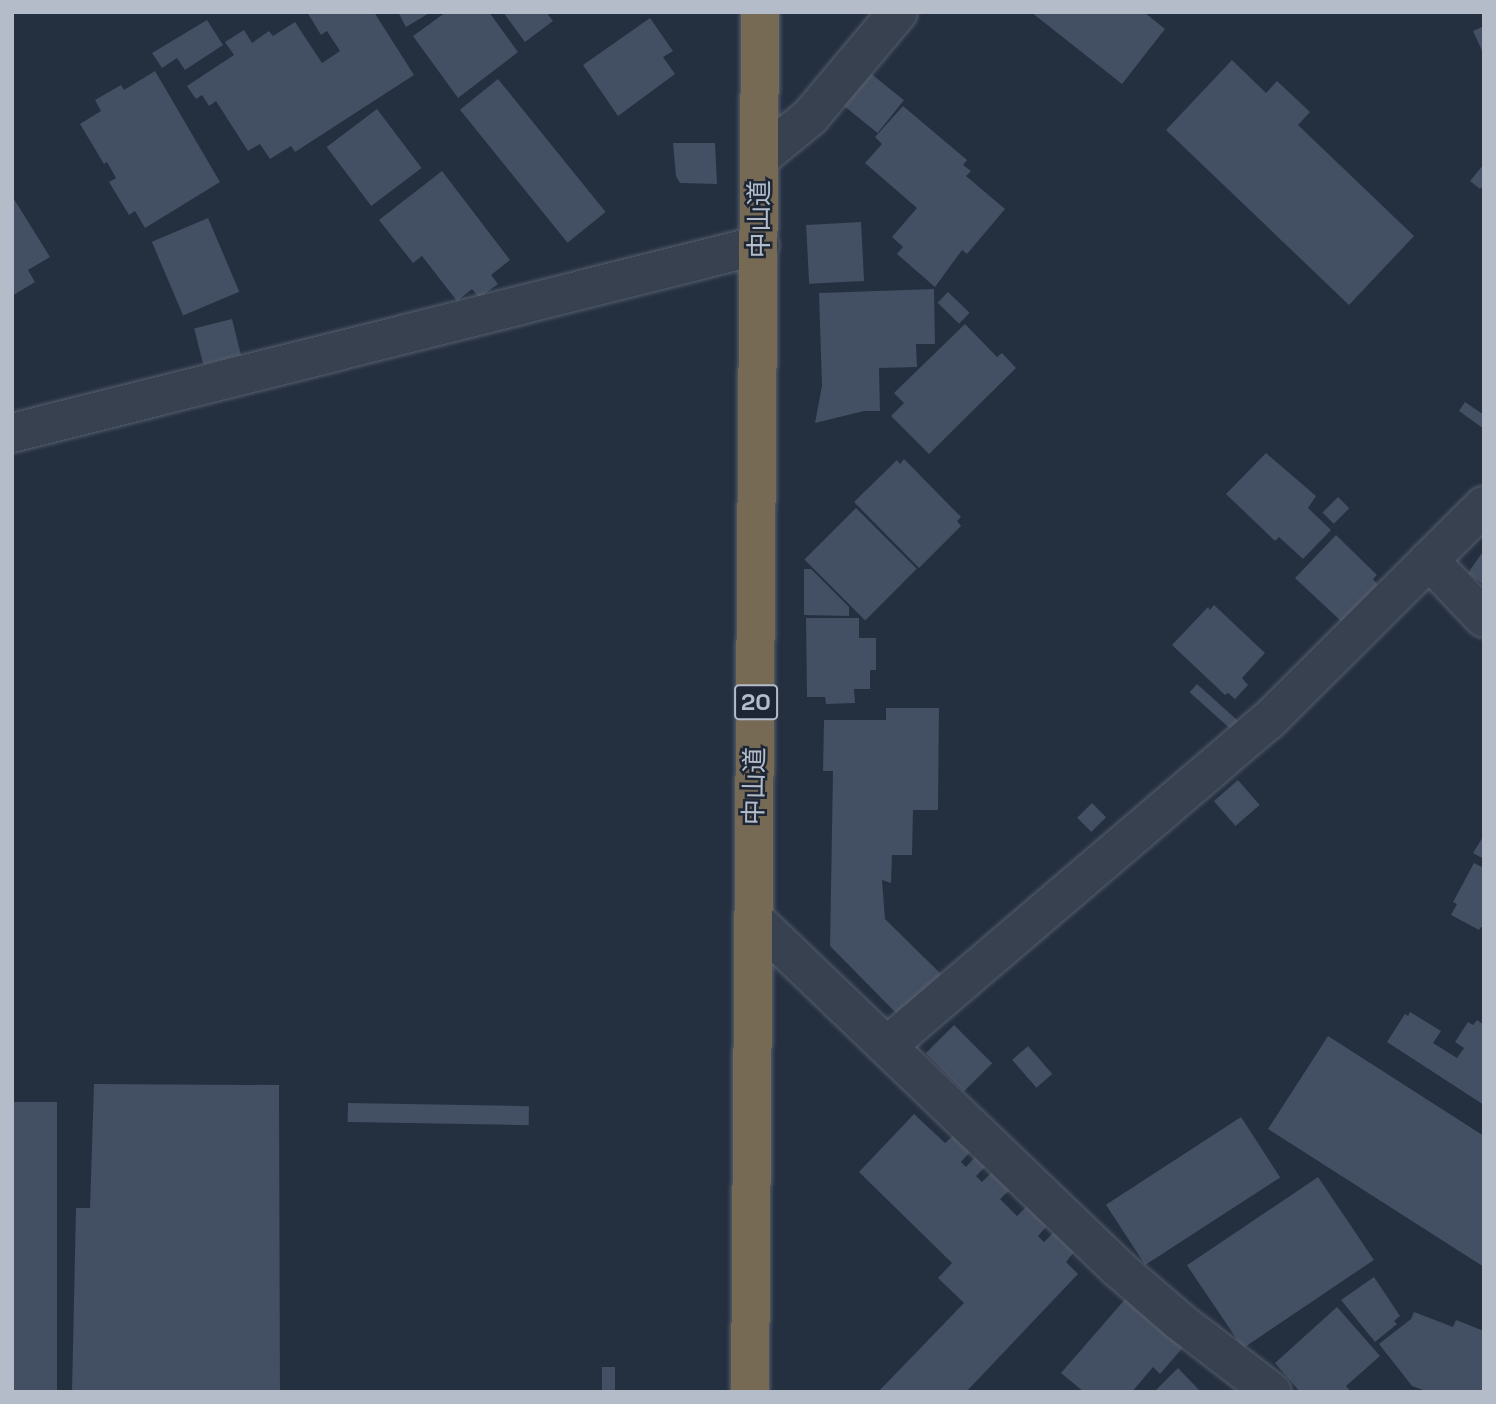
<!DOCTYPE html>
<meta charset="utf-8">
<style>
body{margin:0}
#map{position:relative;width:1496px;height:1404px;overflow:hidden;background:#242f40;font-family:"Space Grotesk","Noto Sans JP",sans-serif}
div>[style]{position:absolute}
.building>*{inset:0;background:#434f62;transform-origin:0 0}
.roads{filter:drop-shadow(0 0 2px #565f6d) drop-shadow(0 0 2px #565f6d)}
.minor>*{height:38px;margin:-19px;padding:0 19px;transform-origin:19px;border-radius:19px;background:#38414f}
.highway>*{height:38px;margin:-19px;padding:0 19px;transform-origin:19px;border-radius:19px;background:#766a55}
span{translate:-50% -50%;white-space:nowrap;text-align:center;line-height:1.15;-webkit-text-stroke:5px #1d2635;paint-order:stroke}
.shield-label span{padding:2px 5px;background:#1d2635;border:2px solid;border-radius:5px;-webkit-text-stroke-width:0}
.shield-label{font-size:24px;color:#b4bcca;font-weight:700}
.street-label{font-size:26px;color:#b4bcca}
.frame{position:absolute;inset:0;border:14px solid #b4bcca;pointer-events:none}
</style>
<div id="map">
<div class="building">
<div style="clip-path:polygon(307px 12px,374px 12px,414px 75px,295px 152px,291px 146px,270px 159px,260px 144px,248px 151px,216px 101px,209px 106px,202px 95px,196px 99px,187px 86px,234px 55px,225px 42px,244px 30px,252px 43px,269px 31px,273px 36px,295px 22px,322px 63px,340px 51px,327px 31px,321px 35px)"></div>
<div style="clip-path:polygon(398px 12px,431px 12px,406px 27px)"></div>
<div style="clip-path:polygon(446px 12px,489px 12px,518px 52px,458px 98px,413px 36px)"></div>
<div style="clip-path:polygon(503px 12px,546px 12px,553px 21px,525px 42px)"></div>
<div style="clip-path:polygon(1031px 12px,1144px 12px,1165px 29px,1122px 84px)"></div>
<div style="clip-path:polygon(650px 18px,673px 51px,663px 57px,675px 74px,618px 116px,583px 65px)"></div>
<div style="clip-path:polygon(207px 20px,223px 45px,185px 70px,177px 58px,162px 68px,152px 53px)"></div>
<div style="clip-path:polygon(1484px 26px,1484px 55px,1473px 31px)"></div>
<div style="clip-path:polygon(1232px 60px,1266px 93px,1277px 81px,1310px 112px,1298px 125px,1414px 236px,1349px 305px,1166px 130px)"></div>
<div style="clip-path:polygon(155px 71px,220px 182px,145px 228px,135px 211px,129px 215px,109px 182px,116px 178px,107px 162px,104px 164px,80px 124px,101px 111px,95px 100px,121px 85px,124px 90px)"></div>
<div style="left:869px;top:72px;width:45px;height:42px;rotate:39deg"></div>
<div style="left:498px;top:79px;width:171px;height:49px;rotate:51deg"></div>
<div style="clip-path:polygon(903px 106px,967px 160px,963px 165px,971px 171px,966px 176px,1005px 209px,967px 254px,962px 250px,935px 287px,897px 254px,903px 247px,892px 237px,917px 208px,865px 163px,882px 144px,875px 137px)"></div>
<div style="left:377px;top:109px;width:74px;height:63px;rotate:53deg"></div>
<div style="clip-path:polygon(673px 143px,715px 143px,717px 184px,680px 183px,676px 176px)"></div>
<div style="clip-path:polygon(1484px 164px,1484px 185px,1480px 189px,1470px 181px)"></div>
<div style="clip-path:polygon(442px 171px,510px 260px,491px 275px,498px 284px,479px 298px,472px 289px,457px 301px,422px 256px,413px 263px,379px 220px)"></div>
<div style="clip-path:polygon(12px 196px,50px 257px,28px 270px,35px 282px,12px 296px)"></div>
<div style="left:208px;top:218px;width:80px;height:61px;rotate:67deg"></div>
<div style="left:861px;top:222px;width:59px;height:55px;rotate:87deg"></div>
<div style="clip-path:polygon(934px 289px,935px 344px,916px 344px,917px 367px,879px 368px,880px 411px,864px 411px,815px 423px,822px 386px,819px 293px)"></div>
<div style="left:948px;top:292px;width:30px;height:15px;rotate:44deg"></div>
<div style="left:232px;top:319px;width:37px;height:39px;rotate:76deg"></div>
<div style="clip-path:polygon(965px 324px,997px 357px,1002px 353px,1016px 368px,929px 454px,891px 416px,904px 403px,894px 393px)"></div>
<div style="clip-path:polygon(1465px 402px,1484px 415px,1484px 429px,1459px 411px)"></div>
<div style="clip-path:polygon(1266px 453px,1316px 496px,1308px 508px,1331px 530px,1303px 559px,1279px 537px,1275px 541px,1226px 494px)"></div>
<div style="clip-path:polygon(904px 459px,961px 517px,957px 521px,961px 526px,919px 568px,854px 502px,897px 460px,900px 464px)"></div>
<div style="left:1338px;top:497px;width:16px;height:22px;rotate:45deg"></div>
<div style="left:856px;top:508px;width:86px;height:73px;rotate:45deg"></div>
<div style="clip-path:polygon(1336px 535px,1377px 575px,1373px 579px,1378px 585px,1343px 623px,1295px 578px)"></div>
<div style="clip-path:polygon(1484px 550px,1484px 585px,1468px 573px)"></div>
<div style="clip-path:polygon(804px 569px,811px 569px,849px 607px,849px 616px,804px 615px)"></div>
<div style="clip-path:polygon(1214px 605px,1265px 653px,1242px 678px,1248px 685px,1235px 699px,1228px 693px,1225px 695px,1172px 645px,1208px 607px,1210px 610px)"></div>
<div style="clip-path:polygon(806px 618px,859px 618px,859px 638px,876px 638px,876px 670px,870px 670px,870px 689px,854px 689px,855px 703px,826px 704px,825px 697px,807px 697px)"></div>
<div style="left:1197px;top:684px;width:58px;height:11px;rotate:42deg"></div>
<div style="clip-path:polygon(886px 708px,939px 708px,938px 810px,913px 810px,912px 855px,892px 855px,891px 883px,882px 880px,885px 919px,941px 974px,901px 1018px,830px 946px,833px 771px,823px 771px,824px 720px,886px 720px)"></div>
<div style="left:1238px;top:780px;width:33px;height:32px;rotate:49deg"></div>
<div style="left:1092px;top:803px;width:20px;height:21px;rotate:45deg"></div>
<div style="clip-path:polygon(1484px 835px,1484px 859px,1473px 853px)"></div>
<div style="clip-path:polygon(1474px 863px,1484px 868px,1484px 928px,1481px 927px,1479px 930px,1451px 915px,1457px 904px,1453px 902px)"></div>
<div style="clip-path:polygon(1410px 1012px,1441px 1031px,1433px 1043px,1457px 1058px,1464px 1048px,1455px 1042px,1468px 1022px,1473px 1025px,1477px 1020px,1484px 1025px,1484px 1105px,1387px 1042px,1405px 1014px,1408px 1016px)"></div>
<div style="left:954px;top:1025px;width:54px;height:40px;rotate:45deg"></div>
<div style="clip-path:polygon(1328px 1036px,1484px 1136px,1484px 1267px,1268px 1129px)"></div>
<div style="left:1028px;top:1046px;width:37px;height:21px;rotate:49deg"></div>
<div style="clip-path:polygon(94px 1084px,279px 1085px,280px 1392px,72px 1392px,76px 1208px,90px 1208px)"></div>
<div style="left:57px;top:1102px;width:290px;height:45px;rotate:90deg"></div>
<div style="left:348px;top:1103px;width:181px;height:19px;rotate:1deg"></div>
<div style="clip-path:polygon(914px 1114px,945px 1143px,953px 1136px,970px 1152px,961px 1162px,966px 1167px,976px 1156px,986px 1166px,976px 1176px,982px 1182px,992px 1172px,1010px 1190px,1000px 1199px,1017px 1216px,1027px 1206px,1047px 1226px,1038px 1236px,1044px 1242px,1054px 1232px,1074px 1252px,1066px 1262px,1078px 1274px,966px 1392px,878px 1392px,964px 1303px,938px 1278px,952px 1263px,859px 1172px)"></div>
<div style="left:1241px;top:1117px;width:72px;height:161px;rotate:57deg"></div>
<div style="left:1318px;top:1177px;width:100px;height:158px;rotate:56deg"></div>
<div style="clip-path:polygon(1374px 1277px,1400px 1316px,1394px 1321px,1397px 1324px,1375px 1342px,1341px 1300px)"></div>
<div style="clip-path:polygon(1127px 1297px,1185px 1345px,1160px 1374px,1153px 1367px,1132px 1392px,1084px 1392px,1061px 1373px)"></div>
<div style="clip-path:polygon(1337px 1307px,1380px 1356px,1346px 1386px,1351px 1392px,1300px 1392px,1275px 1363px)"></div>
<div style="clip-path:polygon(1414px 1312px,1453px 1327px,1456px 1320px,1484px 1331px,1484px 1392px,1429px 1392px,1412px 1386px,1379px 1344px,1411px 1319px)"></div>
<div style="left:602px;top:1367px;width:13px;height:25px"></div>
<div style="clip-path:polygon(1178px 1368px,1201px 1392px,1154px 1392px)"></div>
</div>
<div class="roads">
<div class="minor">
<div style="left:760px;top:158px;width:65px;rotate:-39.4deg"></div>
<div style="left:810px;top:117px;width:137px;rotate:-50deg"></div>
<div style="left:12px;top:433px;width:771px;rotate:-14.11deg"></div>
<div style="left:1429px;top:560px;width:80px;rotate:46.5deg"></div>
<div style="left:754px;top:919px;width:506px;rotate:43.8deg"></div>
<div style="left:1119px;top:1269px;width:79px;rotate:40.9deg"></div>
<div style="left:1179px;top:1321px;width:117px;rotate:37.4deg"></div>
<div style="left:888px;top:1045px;width:499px;rotate:-40.5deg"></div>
<div style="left:1268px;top:721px;width:305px;rotate:-44.9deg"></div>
</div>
<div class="highway">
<div style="left:750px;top:1392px;width:1380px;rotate:-89.58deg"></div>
</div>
</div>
<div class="shield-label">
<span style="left:756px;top:702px">20</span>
</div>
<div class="street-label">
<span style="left:760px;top:219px;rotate:-90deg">中山道</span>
<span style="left:755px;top:786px;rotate:-89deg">中山道</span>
</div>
<div class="frame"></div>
</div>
